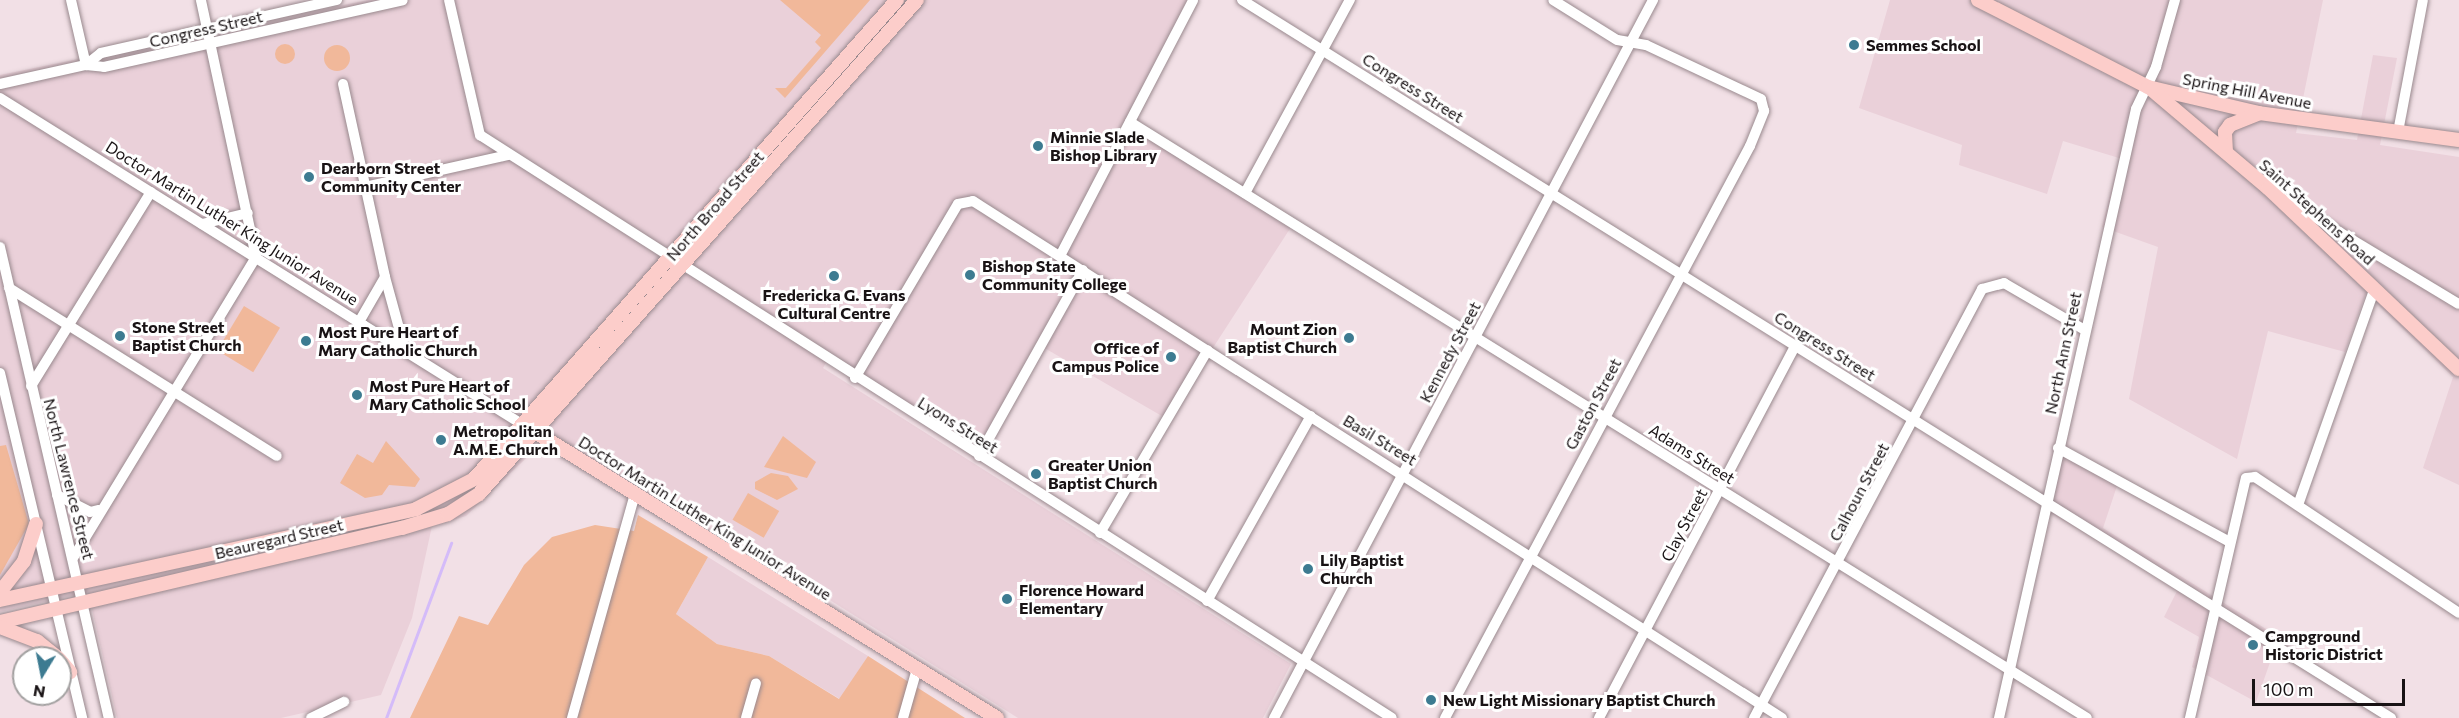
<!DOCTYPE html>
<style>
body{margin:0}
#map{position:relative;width:2459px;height:718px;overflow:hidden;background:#f2e0e6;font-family:Commissioner,sans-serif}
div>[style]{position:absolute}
.built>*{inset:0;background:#ead0d9}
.green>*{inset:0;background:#f1b89a;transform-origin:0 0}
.round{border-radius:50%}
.stream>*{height:3px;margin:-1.5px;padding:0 1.5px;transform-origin:1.5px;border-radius:1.5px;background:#d4bbf9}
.roads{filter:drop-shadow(0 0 2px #99898e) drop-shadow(0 0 2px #99898e)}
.minor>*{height:10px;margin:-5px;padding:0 5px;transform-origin:5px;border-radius:5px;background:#fff}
.major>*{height:14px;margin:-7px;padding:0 7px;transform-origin:7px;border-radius:7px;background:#fccdca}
.dots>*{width:16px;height:16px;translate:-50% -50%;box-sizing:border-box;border:3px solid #fff;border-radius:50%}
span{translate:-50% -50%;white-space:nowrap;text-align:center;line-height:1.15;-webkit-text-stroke:6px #fff;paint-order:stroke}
.street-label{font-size:16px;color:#191315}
.poi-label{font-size:16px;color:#191315;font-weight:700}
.left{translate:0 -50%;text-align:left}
.right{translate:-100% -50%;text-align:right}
.north{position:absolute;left:12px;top:646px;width:60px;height:60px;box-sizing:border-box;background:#fff;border:2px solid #a3a1a1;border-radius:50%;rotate:190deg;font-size:16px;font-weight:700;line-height:24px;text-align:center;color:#191315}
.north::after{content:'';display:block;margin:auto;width:21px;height:27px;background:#3d7b91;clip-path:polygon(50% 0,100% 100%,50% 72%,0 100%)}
.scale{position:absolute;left:2252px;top:679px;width:153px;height:27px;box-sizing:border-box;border:3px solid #191315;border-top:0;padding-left:8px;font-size:18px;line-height:21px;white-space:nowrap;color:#191315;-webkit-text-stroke:4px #fff;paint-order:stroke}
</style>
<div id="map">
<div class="built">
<div style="clip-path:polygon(368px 0,1193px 0,1130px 122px,1293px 224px,1167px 419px,1041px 346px,979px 456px,827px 361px,823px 368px,1291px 664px,1263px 718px,1018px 718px,723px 533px,715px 544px,546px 439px,466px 516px,432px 526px,412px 618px,381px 695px,281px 718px,117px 718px,88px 592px,0 612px,0 75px)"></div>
<div style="clip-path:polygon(1890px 0,2323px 0,2296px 133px,2357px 140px,2373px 55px,2397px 58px,2380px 145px,2459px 157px,2459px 485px,2423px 468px,2453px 377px,2366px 293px,2345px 352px,2268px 331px,2237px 459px,2129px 399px,2158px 247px,2102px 227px,2119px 158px,2063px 141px,2047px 194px,1959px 165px,1962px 145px,1859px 108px)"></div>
<div style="clip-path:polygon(2060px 454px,2117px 486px,2103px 528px,2279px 637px,2256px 702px,2192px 667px,2199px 637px,2164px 617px,2178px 589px,2047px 511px)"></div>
<div style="clip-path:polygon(708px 557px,868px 656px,840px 699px,769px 656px,717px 644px,676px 614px)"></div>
</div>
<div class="green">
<div style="clip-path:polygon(780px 0,870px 0,785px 98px,775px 88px,786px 88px,821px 48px,815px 42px,821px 35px)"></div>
<div class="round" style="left:275px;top:44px;width:20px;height:20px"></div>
<div class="round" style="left:324px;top:45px;width:26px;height:26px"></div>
<div style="left:244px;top:306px;width:42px;height:52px;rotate:31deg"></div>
<div style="clip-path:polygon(783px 436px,816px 462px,807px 478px,764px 467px)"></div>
<div style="clip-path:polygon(386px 441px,420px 479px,415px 487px,389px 485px,382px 495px,365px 498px,340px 483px,357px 454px,373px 463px)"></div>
<div style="clip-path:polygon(6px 445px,29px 524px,0 575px,0 446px)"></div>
<div style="clip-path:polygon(771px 473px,788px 476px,798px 489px,777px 500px,755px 489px,755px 482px)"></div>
<div style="left:748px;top:493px;width:36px;height:31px;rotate:30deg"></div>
<div style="clip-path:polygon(638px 515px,708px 557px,676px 614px,717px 644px,769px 656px,839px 699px,868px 656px,965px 718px,410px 718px,459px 616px,488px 625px,524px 565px,552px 537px,595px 525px,634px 531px)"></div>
</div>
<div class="stream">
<div style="left:386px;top:718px;width:187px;rotate:-69.6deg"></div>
</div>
<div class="roads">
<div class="minor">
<div style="left:71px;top:0;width:67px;rotate:77deg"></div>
<div style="left:449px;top:0;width:139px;rotate:77.1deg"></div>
<div style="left:480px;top:135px;width:1082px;rotate:32.59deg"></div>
<div style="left:1242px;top:0;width:1355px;rotate:32deg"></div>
<div style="left:86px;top:65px;width:19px;rotate:-39deg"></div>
<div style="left:101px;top:53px;width:242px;rotate:-12.7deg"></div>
<div style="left:0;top:84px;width:88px;rotate:-12.5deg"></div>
<div style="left:86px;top:65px;width:18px;rotate:6deg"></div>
<div style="left:104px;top:67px;width:306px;rotate:-12.6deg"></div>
<div style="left:343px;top:84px;width:198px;rotate:77.7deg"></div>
<div style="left:385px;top:277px;width:52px;rotate:120deg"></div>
<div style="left:0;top:98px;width:619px;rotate:32deg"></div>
<div style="left:1130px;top:122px;width:1127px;rotate:31.91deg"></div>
<div style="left:2398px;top:132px;width:134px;rotate:-79.3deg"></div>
<div style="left:365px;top:187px;width:147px;rotate:-12.6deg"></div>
<div style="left:1245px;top:193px;width:220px;rotate:-61.5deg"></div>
<div style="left:2283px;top:198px;width:205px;rotate:31.1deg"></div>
<div style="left:202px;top:224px;width:47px;rotate:-13.4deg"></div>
<div style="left:0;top:247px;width:483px;rotate:77deg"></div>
<div style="left:1060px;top:256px;width:288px;rotate:-62.5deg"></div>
<div style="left:385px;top:277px;width:76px;rotate:74.7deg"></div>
<div style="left:9px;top:288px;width:316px;rotate:32.1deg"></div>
<div style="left:0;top:373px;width:355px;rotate:76.6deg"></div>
<div style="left:855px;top:378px;width:202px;rotate:-59.4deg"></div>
<div style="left:958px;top:204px;width:15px;rotate:-11deg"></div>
<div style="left:973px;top:201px;width:960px;rotate:32.58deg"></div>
<div style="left:31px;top:386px;width:228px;rotate:-58.3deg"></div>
<div style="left:2058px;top:448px;width:194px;rotate:28.7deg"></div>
<div style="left:979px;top:456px;width:213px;rotate:-60.8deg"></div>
<div style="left:57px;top:495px;width:37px;rotate:27deg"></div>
<div style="left:90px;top:512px;width:9px;rotate:-13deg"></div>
<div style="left:2298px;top:505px;width:230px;rotate:-70.5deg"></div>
<div style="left:1100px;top:533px;width:212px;rotate:-59.5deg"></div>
<div style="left:73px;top:558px;width:352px;rotate:-58.7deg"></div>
<div style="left:256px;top:257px;width:263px;rotate:-102.1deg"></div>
<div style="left:1207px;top:601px;width:212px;rotate:-60.7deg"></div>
<div style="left:311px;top:718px;width:37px;rotate:-26deg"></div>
<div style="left:572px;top:718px;width:233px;rotate:-74.3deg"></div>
<div style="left:746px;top:718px;width:36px;rotate:-74deg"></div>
<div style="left:903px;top:718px;width:51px;rotate:-74.1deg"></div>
<div style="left:1274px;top:718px;width:812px;rotate:-62.17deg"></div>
<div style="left:1445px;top:718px;width:648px;rotate:-61.93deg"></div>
<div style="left:1750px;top:146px;width:38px;rotate:-68deg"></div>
<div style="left:1764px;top:111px;width:12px;rotate:-104deg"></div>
<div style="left:1761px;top:99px;width:127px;rotate:-154.8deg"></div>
<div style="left:1646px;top:45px;width:29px;rotate:-170deg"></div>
<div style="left:1617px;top:40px;width:75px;rotate:-148deg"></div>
<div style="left:1599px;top:718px;width:420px;rotate:-62.2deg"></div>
<div style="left:1754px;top:718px;width:486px;rotate:-62deg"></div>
<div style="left:1982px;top:289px;width:23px;rotate:-15deg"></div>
<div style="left:2004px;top:283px;width:91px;rotate:30.2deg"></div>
<div style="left:1999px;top:718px;width:624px;rotate:-77.32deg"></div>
<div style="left:2136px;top:109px;width:47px;rotate:-64.5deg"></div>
<div style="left:2156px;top:67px;width:70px;rotate:-74.2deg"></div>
<div style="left:2190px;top:718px;width:246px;rotate:-76.9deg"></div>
<div style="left:2246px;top:478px;width:9px;rotate:-6deg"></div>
<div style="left:2255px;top:477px;width:245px;rotate:33.7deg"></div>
</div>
<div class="major">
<div style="left:1978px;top:0;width:191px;rotate:27.1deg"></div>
<div style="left:2148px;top:87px;width:114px;rotate:13.2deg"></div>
<div style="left:2259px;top:113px;width:202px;rotate:7.7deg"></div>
<div style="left:2152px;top:90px;width:152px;rotate:40.2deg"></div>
<div style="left:2268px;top:188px;width:263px;rotate:43.5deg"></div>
<div style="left:2226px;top:152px;width:20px;rotate:-93deg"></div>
<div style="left:2225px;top:132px;width:9px;rotate:-54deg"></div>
<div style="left:2230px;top:125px;width:31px;rotate:-22deg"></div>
<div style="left:532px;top:430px;width:547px;rotate:31.77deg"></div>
<div style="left:0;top:592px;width:39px;rotate:-52deg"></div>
<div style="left:24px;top:561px;width:39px;rotate:-72deg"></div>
<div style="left:0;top:600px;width:426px;rotate:-12.3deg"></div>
<div style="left:416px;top:509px;width:65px;rotate:-27.3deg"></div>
<div style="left:474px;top:479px;width:639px;rotate:-48.55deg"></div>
<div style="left:0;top:622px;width:413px;rotate:-13.2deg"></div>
<div style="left:402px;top:528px;width:48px;rotate:-16.9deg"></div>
<div style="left:448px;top:514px;width:37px;rotate:-33deg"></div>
<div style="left:479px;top:494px;width:660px;rotate:-48.44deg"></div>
<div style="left:0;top:627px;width:40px;rotate:21deg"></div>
<div style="left:37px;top:641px;width:27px;rotate:39deg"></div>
<div style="left:60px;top:660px;width:16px;rotate:50deg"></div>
</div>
</div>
<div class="dots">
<div style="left:1854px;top:45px;background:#3d7b91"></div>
<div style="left:1038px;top:146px;background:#3d7b91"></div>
<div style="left:309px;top:177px;background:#3d7b91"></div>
<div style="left:970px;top:275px;background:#3d7b91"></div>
<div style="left:834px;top:276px;background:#3d7b91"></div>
<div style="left:120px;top:336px;background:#3d7b91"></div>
<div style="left:1349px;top:338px;background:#3d7b91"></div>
<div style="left:306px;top:341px;background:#3d7b91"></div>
<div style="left:1171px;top:357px;background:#3d7b91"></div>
<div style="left:357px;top:395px;background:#3d7b91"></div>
<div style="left:441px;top:440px;background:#3d7b91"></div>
<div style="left:1036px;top:474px;background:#3d7b91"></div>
<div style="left:1308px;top:569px;background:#3d7b91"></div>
<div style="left:1007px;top:599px;background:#3d7b91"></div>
<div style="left:2253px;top:645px;background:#3d7b91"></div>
<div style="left:1431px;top:700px;background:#3d7b91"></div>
</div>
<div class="street-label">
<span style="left:206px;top:29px;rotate:-13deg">Congress Street</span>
<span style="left:1413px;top:88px;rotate:32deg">Congress Street</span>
<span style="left:2247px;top:91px;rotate:11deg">Spring Hill Avenue</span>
<span style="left:715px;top:206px;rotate:-49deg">North Broad Street</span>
<span style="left:2317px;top:212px;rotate:42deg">Saint Stephens Road</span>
<span style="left:232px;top:223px;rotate:32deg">Doctor Martin Luther King Junior Avenue</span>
<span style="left:1825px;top:346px;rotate:32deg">Congress Street</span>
<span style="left:1450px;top:352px;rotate:-62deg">Kennedy Street</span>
<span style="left:2063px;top:353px;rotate:-78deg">North Ann Street</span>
<span style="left:1593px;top:404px;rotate:-62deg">Gaston Street</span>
<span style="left:958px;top:425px;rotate:32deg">Lyons Street</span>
<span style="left:1380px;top:440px;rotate:31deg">Basil Street</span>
<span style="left:1692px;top:454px;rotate:32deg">Adams Street</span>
<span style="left:69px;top:479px;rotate:76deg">North Lawrence Street</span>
<span style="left:1859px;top:492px;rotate:-62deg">Calhoun Street</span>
<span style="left:705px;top:518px;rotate:32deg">Doctor Martin Luther King Junior Avenue</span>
<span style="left:1684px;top:525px;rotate:-62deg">Clay Street</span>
<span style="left:279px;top:539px;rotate:-13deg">Beauregard Street</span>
</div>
<div class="poi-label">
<span class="left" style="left:1866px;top:45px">Semmes School</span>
<span class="left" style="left:1050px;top:146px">Minnie Slade<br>Bishop Library</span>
<span class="left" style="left:321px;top:177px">Dearborn Street<br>Community Center</span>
<span class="left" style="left:982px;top:275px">Bishop State<br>Community College</span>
<span style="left:834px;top:304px">Fredericka G. Evans<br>Cultural Centre</span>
<span class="left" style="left:132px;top:336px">Stone Street<br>Baptist Church</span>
<span class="right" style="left:1337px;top:338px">Mount Zion<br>Baptist Church</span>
<span class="left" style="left:318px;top:341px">Most Pure Heart of<br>Mary Catholic Church</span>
<span class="right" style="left:1159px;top:357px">Office of<br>Campus Police</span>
<span class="left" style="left:369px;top:395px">Most Pure Heart of<br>Mary Catholic School</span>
<span class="left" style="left:453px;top:440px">Metropolitan<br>A.M.E. Church</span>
<span class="left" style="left:1048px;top:474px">Greater Union<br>Baptist Church</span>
<span class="left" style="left:1320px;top:569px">Lily Baptist<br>Church</span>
<span class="left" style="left:1019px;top:599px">Florence Howard<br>Elementary</span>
<span class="left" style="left:2265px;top:645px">Campground<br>Historic District</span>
<span class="left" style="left:1443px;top:700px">New Light Missionary Baptist Church</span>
</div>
<div class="north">N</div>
<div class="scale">100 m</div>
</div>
